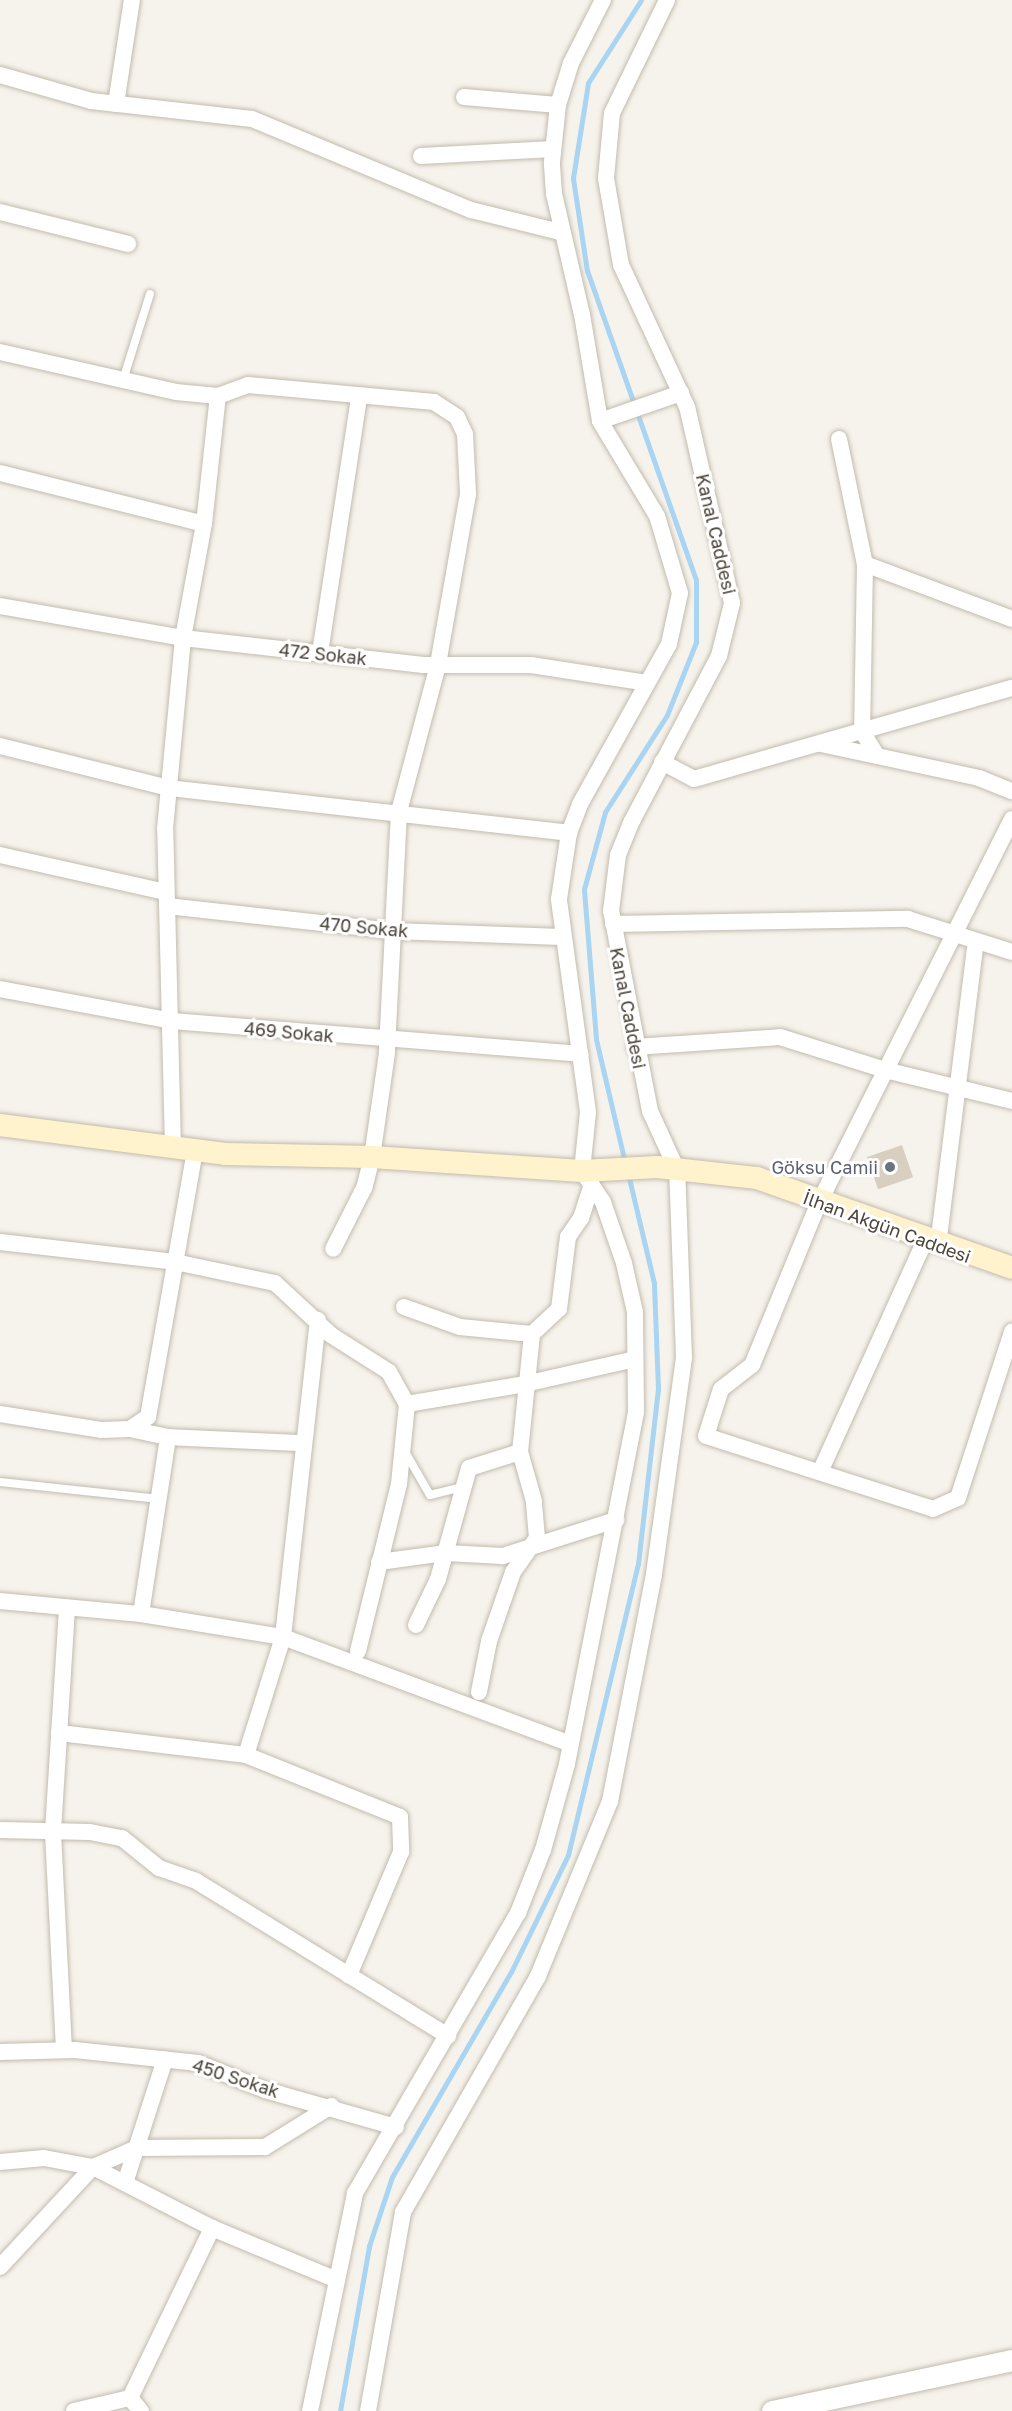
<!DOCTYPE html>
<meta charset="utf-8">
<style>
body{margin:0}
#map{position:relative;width:1012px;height:2411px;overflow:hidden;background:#f6f3ec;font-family:"Golos Text",sans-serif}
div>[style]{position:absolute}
.stream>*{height:5px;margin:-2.5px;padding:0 2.5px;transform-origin:2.5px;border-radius:2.5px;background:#a9d4f2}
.building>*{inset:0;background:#d8cfc1;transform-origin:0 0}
.roads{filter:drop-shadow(0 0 2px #c2bbae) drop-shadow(0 0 2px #c2bbae)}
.service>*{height:8px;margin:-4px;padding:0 4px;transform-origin:4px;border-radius:4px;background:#fff}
.minor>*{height:16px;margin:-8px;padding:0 8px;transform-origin:8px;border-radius:8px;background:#fff}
.tertiary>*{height:21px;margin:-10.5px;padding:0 10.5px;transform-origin:10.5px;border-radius:10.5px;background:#fff}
.secondary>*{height:22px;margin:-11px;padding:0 11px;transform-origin:11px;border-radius:11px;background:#fff3cd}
.dots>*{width:16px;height:16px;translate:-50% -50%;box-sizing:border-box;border:3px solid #fff;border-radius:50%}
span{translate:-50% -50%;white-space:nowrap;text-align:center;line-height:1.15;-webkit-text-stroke:6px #fff;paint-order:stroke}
.street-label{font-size:18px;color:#4b4439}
.worship-label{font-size:18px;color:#5b616d}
.right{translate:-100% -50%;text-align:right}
</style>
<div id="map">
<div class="stream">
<div style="left:625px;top:1163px;width:127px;rotate:-103.2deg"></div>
<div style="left:596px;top:1039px;width:150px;rotate:-94.6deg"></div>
<div style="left:584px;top:889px;width:80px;rotate:-74.7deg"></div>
<div style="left:605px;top:812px;width:115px;rotate:-57.4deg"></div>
<div style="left:667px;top:715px;width:79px;rotate:-68.3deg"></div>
<div style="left:696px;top:642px;width:62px;rotate:-90deg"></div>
<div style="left:696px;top:580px;width:328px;rotate:-109.4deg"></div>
<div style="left:587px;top:271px;width:94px;rotate:-98.6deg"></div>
<div style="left:573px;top:178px;width:96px;rotate:-81deg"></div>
<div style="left:588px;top:83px;width:98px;rotate:-57.4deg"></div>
<div style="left:340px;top:2411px;width:168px;rotate:-80deg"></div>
<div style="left:369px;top:2246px;width:73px;rotate:-71.6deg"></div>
<div style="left:392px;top:2177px;width:237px;rotate:-59.9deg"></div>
<div style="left:511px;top:1972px;width:130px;rotate:-64deg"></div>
<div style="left:568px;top:1855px;width:299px;rotate:-76.5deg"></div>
<div style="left:638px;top:1564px;width:176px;rotate:-83.5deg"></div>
<div style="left:658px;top:1389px;width:106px;rotate:-92.2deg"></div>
<div style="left:654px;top:1283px;width:112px;rotate:-103.4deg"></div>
</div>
<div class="building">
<div style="left:902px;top:1145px;width:34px;height:37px;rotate:71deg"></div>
</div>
<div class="roads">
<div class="service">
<div style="left:123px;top:380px;width:90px;rotate:-72.6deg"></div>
<div style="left:404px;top:1450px;width:52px;rotate:60deg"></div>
<div style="left:430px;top:1495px;width:34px;rotate:-14deg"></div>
<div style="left:0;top:1482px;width:160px;rotate:6.1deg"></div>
</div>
<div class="minor">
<div style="left:0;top:75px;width:95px;rotate:15.9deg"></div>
<div style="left:91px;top:101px;width:162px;rotate:6.4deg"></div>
<div style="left:252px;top:119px;width:237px;rotate:22.6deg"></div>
<div style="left:471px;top:210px;width:92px;rotate:13.9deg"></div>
<div style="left:464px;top:97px;width:94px;rotate:4.9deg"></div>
<div style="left:116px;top:104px;width:105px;rotate:-81.3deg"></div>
<div style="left:421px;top:156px;width:132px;rotate:-3deg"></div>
<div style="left:0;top:212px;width:132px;rotate:14deg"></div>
<div style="left:0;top:352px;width:180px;rotate:12.8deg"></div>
<div style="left:176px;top:392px;width:42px;rotate:5.4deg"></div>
<div style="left:218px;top:396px;width:32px;rotate:-20deg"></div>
<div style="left:248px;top:385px;width:187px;rotate:5.2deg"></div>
<div style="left:434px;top:402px;width:27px;rotate:33deg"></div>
<div style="left:457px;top:417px;width:19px;rotate:65deg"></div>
<div style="left:465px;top:434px;width:60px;rotate:87.1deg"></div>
<div style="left:468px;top:494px;width:174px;rotate:100deg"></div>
<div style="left:438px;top:665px;width:152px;rotate:104.9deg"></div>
<div style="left:399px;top:812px;width:241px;rotate:92.9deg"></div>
<div style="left:387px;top:1053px;width:105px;rotate:98.2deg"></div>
<div style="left:372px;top:1157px;width:32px;rotate:104deg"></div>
<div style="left:364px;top:1188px;width:68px;rotate:116.9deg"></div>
<div style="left:600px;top:421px;width:86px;rotate:-19.1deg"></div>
<div style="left:839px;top:439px;width:128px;rotate:78.3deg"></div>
<div style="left:865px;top:564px;width:167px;rotate:91deg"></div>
<div style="left:862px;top:731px;width:29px;rotate:59deg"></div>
<div style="left:0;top:473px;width:210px;rotate:14deg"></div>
<div style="left:865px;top:564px;width:157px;rotate:20.5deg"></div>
<div style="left:0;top:606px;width:186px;rotate:9.9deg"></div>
<div style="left:183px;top:638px;width:242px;rotate:6.4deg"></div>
<div style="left:423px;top:665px;width:108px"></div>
<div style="left:531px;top:665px;width:117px;rotate:8.8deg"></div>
<div style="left:320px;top:653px;width:258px;rotate:-81.3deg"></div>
<div style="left:821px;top:744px;width:162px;rotate:12.1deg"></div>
<div style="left:979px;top:778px;width:35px;rotate:22deg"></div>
<div style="left:0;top:746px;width:174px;rotate:14deg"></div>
<div style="left:169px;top:788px;width:403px;rotate:6.4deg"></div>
<div style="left:662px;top:762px;width:36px;rotate:28deg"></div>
<div style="left:694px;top:779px;width:331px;rotate:-16deg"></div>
<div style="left:1012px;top:819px;width:429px;rotate:116.7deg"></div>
<div style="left:819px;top:1202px;width:176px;rotate:112.3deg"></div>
<div style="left:752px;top:1365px;width:39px;rotate:142deg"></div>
<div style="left:721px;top:1389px;width:49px;rotate:107.7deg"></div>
<div style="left:706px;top:1436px;width:238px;rotate:17.8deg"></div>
<div style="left:933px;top:1509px;width:27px;rotate:-24deg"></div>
<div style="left:958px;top:1498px;width:175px;rotate:-72deg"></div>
<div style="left:0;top:855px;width:170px;rotate:12.6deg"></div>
<div style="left:167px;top:906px;width:227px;rotate:6.3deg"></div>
<div style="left:393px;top:931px;width:169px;rotate:2deg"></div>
<div style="left:613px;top:924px;width:295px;rotate:-1deg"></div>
<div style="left:908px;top:919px;width:109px;rotate:17.6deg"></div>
<div style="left:0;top:989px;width:175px;rotate:10.5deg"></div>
<div style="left:172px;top:1021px;width:410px;rotate:4.6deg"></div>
<div style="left:635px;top:1047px;width:145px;rotate:-3.9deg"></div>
<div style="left:780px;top:1037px;width:110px;rotate:17.4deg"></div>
<div style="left:885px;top:1070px;width:131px;rotate:13.7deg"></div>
<div style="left:173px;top:1148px;width:319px;rotate:-91.4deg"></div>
<div style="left:165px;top:829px;width:192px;rotate:-84.6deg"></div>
<div style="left:183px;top:638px;width:116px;rotate:-79.6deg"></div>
<div style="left:204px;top:524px;width:129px;rotate:-83.8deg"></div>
<div style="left:0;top:1242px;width:176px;rotate:6.5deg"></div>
<div style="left:175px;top:1262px;width:102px;rotate:11.9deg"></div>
<div style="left:275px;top:1283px;width:76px;rotate:42.9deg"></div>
<div style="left:331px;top:1335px;width:69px;rotate:32.5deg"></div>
<div style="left:389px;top:1372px;width:37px;rotate:61deg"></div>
<div style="left:407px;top:1404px;width:80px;rotate:95.7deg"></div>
<div style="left:399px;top:1484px;width:172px;rotate:103.8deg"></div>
<div style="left:938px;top:1245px;width:306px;rotate:-82.9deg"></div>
<div style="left:404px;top:1307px;width:59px;rotate:19.7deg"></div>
<div style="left:460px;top:1327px;width:72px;rotate:5.6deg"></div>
<div style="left:407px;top:1404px;width:120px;rotate:-9.6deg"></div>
<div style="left:525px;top:1384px;width:113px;rotate:-12.8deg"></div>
<div style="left:0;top:1414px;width:102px;rotate:9deg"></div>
<div style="left:101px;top:1430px;width:29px;rotate:-2deg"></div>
<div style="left:130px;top:1429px;width:22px;rotate:-34deg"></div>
<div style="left:148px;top:1417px;width:271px;rotate:-80deg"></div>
<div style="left:130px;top:1429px;width:39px;rotate:12deg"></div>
<div style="left:168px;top:1437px;width:134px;rotate:2.6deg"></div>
<div style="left:820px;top:1472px;width:254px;rotate:-65.6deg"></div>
<div style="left:379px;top:1562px;width:68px;rotate:-7.7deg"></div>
<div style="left:446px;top:1553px;width:57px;rotate:3deg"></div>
<div style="left:503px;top:1556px;width:119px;rotate:-17.7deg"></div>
<div style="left:0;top:1601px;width:142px;rotate:5.3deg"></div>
<div style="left:141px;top:1614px;width:144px;rotate:9.2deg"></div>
<div style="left:283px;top:1637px;width:307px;rotate:20.4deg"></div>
<div style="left:141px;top:1614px;width:179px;rotate:-81.3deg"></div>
<div style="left:416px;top:1625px;width:51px;rotate:-64.4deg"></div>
<div style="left:438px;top:1579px;width:115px;rotate:-74.4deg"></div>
<div style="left:469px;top:1468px;width:53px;rotate:-17.4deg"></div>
<div style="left:479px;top:1692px;width:52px;rotate:-78.9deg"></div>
<div style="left:489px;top:1641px;width:73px;rotate:-70.8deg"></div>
<div style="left:513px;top:1572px;width:42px;rotate:-54.8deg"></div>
<div style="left:537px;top:1538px;width:37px;rotate:-95deg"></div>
<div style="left:534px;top:1501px;width:51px;rotate:-105.9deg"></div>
<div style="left:520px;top:1452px;width:119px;rotate:-84.2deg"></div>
<div style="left:532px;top:1334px;width:37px;rotate:-43deg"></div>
<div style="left:559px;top:1309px;width:73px;rotate:-82.9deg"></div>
<div style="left:568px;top:1237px;width:23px;rotate:-56deg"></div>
<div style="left:581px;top:1218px;width:35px;rotate:-72deg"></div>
<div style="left:59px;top:1733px;width:188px;rotate:6.7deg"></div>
<div style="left:246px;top:1755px;width:166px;rotate:21.9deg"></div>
<div style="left:400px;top:1817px;width:35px;rotate:88deg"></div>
<div style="left:401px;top:1852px;width:134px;rotate:112.9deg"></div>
<div style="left:246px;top:1755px;width:124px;rotate:-72.6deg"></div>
<div style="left:283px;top:1637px;width:319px;rotate:-83.7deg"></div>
<div style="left:0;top:1830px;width:90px;rotate:1.3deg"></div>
<div style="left:90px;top:1832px;width:33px;rotate:11deg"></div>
<div style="left:122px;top:1838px;width:48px;rotate:39deg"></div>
<div style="left:159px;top:1868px;width:39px;rotate:19deg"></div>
<div style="left:196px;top:1881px;width:296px;rotate:31.6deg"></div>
<div style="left:64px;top:2050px;width:219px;rotate:-92.9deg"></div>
<div style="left:53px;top:1831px;width:224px;rotate:-86.4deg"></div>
<div style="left:0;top:2052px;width:75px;rotate:-1.5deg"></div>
<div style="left:75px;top:2050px;width:124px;rotate:6deg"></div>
<div style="left:198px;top:2063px;width:72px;rotate:21.9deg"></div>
<div style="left:265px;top:2090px;width:136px;rotate:15.8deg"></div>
<div style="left:0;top:2162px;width:44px;rotate:-5.2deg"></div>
<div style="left:44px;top:2158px;width:50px;rotate:10.4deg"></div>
<div style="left:93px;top:2167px;width:48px;rotate:-23.4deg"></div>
<div style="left:137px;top:2148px;width:128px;rotate:-0.4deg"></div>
<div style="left:265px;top:2147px;width:78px;rotate:-31.8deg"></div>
<div style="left:125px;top:2183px;width:130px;rotate:-72.1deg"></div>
<div style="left:0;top:2267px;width:137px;rotate:-47.1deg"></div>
<div style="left:93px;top:2167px;width:134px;rotate:27.1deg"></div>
<div style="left:212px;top:2228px;width:135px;rotate:22.6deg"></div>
<div style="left:130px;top:2398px;width:189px;rotate:-64.2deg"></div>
<div style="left:74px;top:2411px;width:57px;rotate:-13.1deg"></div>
<div style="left:130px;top:2398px;width:17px;rotate:50deg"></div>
<div style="left:310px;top:2411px;width:223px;rotate:-78.3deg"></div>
<div style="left:355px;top:2193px;width:324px;rotate:-59.8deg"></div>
<div style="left:518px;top:1913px;width:68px;rotate:-68.4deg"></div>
<div style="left:543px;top:1850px;width:89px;rotate:-74.4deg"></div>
<div style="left:567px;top:1764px;width:359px;rotate:-78.9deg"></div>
<div style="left:636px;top:1412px;width:100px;rotate:-90.6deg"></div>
<div style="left:635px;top:1312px;width:50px;rotate:-102.7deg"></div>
<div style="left:624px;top:1263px;width:65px;rotate:-109deg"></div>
<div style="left:603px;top:1202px;width:37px;rotate:-124deg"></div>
<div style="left:582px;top:1171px;width:59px;rotate:-84.2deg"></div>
<div style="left:588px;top:1112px;width:215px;rotate:-97.8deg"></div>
<div style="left:559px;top:899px;width:67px;rotate:-81.4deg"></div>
<div style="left:569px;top:833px;width:31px;rotate:-69deg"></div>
<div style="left:580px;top:804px;width:183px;rotate:-60.9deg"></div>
<div style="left:669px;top:644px;width:52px;rotate:-77.8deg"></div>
<div style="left:680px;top:593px;width:80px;rotate:-106.6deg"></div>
<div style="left:657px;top:516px;width:111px;rotate:-121deg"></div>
<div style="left:600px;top:421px;width:108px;rotate:-99.6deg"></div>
<div style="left:582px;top:315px;width:124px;rotate:-103deg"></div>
<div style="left:554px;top:194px;width:32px;rotate:-94deg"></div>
<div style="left:552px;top:162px;width:57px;rotate:-84deg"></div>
<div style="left:558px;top:105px;width:44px;rotate:-72.8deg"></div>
<div style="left:571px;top:63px;width:71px;rotate:-63.1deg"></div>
<div style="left:368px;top:2411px;width:202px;rotate:-80deg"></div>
<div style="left:403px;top:2212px;width:272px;rotate:-60.2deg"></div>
<div style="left:538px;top:1976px;width:189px;rotate:-67.6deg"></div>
<div style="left:610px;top:1801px;width:231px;rotate:-79deg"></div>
<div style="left:654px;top:1574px;width:219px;rotate:-82.1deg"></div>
<div style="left:684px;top:1357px;width:187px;rotate:-92.1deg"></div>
<div style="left:677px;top:1170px;width:65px;rotate:-114.6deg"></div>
<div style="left:650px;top:1111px;width:204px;rotate:-101deg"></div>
<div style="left:611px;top:911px;width:56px;rotate:-82.9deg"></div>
<div style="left:618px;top:855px;width:37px;rotate:-68deg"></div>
<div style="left:632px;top:821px;width:187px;rotate:-62.2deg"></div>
<div style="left:719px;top:656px;width:55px;rotate:-76.2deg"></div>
<div style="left:732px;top:603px;width:201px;rotate:-102.9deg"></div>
<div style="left:687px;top:407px;width:157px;rotate:-114.9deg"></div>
<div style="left:621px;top:265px;width:88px;rotate:-99.8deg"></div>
<div style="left:606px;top:178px;width:65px;rotate:-84.7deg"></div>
<div style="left:612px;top:113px;width:126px;rotate:-64deg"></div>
</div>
<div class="tertiary">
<div style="left:772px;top:2411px;width:245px;rotate:-12deg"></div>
</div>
<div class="secondary">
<div style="left:0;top:1125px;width:227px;rotate:7.3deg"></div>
<div style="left:225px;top:1154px;width:147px;rotate:1.2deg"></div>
<div style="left:372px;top:1157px;width:210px;rotate:3.8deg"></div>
<div style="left:582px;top:1171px;width:75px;rotate:-3.1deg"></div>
<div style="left:657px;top:1167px;width:101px;rotate:6.3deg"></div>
<div style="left:757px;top:1178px;width:270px;rotate:19.4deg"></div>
</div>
</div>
<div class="dots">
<div style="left:890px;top:1167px;background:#6b7280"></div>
</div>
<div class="street-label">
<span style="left:716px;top:534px;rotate:77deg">Kanal Caddesi</span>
<span style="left:323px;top:654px;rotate:6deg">472 Sokak</span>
<span style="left:364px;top:927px;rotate:5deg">470 Sokak</span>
<span style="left:628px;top:1008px;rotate:79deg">Kanal Caddesi</span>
<span style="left:289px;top:1032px;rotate:5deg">469 Sokak</span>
<span style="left:887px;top:1227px;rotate:20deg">İlhan Akgün Caddesi</span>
<span style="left:236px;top:2078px;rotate:18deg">450 Sokak</span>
</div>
<div class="worship-label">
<span class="right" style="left:878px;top:1167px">Göksu Camii</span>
</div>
</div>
